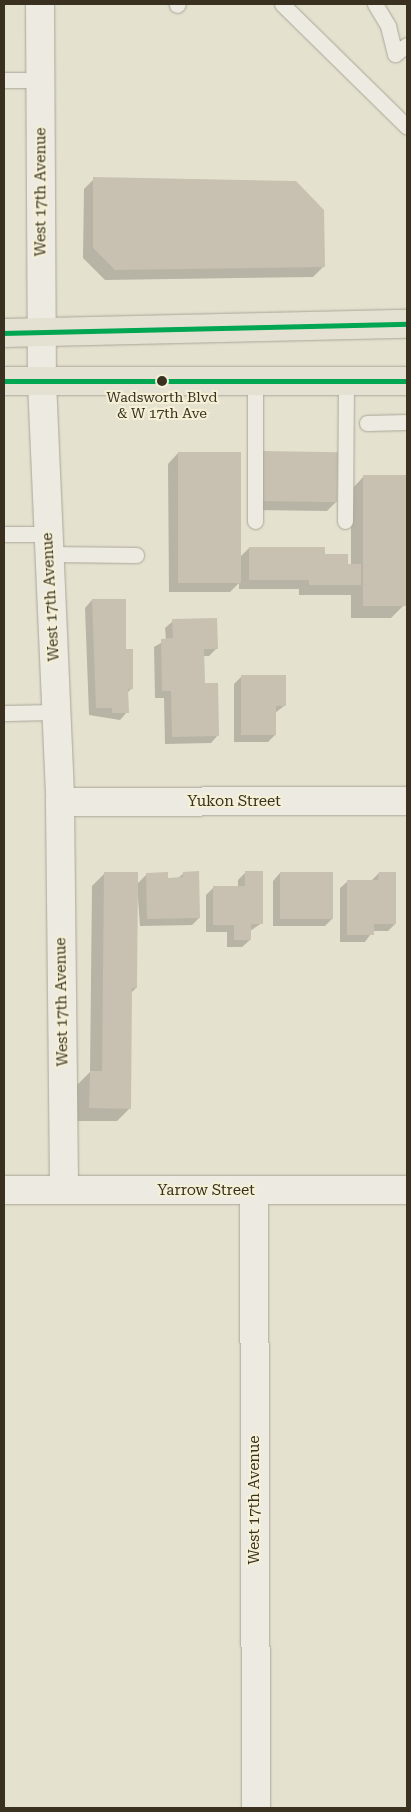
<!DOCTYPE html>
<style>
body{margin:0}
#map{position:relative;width:411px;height:1812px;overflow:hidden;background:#e5e1cf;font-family:"Roboto Serif",serif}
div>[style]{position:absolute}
.shadow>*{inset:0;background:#0003}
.building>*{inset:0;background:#c8c0b0;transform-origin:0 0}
.roads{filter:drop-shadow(0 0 1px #aaa698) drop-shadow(0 0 1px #aaa698)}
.lane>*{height:15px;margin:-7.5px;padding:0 7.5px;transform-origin:7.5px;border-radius:7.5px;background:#edeae1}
.street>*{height:28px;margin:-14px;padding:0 14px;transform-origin:14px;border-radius:14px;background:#edeae1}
.primary>*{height:28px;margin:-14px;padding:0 14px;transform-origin:14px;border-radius:14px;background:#e4e1d2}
.bus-1>*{height:5px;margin:-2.5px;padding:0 2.5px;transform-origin:2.5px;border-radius:2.5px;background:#00a651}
.dots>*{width:14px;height:14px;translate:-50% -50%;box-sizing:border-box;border:2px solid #f4f0d6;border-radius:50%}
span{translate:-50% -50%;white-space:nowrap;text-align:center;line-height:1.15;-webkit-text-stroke:4px #f4f0d6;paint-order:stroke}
.bus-label{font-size:14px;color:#393020}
.street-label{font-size:15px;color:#393020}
.frame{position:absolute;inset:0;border:5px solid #393020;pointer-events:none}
</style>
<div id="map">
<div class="shadow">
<div style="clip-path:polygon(94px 179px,323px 267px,313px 277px,105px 280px,83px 258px,84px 189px)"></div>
<div style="clip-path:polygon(178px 453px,240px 557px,249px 548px,324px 556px,351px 565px,351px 490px,364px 476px,407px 476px,404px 605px,391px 618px,351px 618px,351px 595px,299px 595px,299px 589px,239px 589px,239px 583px,230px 592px,169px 592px,168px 464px)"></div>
<div style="clip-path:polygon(262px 453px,337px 501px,327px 511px,251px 510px)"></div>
<div style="clip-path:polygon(92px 600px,125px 650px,132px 688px,127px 693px,127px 712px,120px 720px,89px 715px,85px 608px)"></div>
<div style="clip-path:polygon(173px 621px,217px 648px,209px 656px,203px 656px,203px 684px,218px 735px,211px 743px,165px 744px,164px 698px,155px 698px,154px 647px,166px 640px,165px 628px)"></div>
<div style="clip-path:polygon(242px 676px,284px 706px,275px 713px,275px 735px,268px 742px,234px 742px,234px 684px)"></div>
<div style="clip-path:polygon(246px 872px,262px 923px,250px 931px,250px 940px,242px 947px,227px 947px,227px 932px,206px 932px,206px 895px,214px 887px,238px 888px,238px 880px)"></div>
<div style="clip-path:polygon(105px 873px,137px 884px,147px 874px,167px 879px,178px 878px,184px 873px,199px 918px,192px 925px,140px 926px,137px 885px,136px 988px,131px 993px,130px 1108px,117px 1121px,76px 1121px,77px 1085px,90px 1072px,92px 886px)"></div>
<div style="clip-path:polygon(280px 873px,333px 918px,325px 926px,273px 926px,273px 881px)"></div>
<div style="clip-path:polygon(379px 873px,395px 924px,388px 931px,373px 931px,365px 942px,340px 942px,340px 888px,348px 881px,371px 881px)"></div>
</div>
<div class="building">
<div style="clip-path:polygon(93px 177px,296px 181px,324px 210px,325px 267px,115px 270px,93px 248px)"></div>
<div style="left:261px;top:451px;width:77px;height:50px;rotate:1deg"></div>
<div style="left:178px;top:452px;width:63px;height:131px"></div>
<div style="left:363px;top:475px;width:44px;height:131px"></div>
<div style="clip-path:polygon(249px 547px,325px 547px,325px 554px,348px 554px,348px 564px,361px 564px,361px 585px,309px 585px,309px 580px,249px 580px)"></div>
<div style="clip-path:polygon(92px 599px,126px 599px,126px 649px,133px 649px,133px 689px,128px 689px,129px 713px,112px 713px,112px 708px,96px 708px)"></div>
<div style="clip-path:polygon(217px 618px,218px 649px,204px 649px,205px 683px,218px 683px,219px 736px,172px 737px,171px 691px,162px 691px,161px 639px,173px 638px,172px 619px)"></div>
<div style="clip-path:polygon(241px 675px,286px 675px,286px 706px,276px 706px,276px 735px,241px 735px)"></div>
<div style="clip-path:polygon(199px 871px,200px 918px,147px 919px,146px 873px,168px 872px,168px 878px,183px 877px,183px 872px)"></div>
<div style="clip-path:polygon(245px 871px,263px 871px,263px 924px,251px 924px,251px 940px,234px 940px,234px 925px,213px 925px,213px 886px,245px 886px)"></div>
<div style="clip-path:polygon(104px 872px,138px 872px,137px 988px,132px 988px,131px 1109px,89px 1108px,90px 1071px,102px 1071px)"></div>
<div style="left:280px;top:872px;width:53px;height:47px"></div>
<div style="clip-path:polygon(379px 872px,396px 872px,396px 924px,374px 924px,374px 935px,347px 935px,347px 880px,378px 880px)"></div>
</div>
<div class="roads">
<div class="lane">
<div style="left:282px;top:4px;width:175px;rotate:44.5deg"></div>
<div style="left:375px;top:4px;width:26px;rotate:59deg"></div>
<div style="left:388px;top:26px;width:29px;rotate:76deg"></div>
<div style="left:395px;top:54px;width:15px;rotate:-37deg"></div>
<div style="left:177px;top:5px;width:1px;rotate:-45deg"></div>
<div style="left:4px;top:80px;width:36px"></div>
<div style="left:255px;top:382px;width:139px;rotate:90deg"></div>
<div style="left:367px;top:423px;width:40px;rotate:-1.4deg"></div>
<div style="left:345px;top:521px;width:140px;rotate:-89.6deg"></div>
<div style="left:4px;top:534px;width:45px"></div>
<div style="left:50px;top:554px;width:86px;rotate:0.7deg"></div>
<div style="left:4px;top:713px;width:52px;rotate:-1.1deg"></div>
</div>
<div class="street">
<div style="left:40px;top:4px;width:378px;rotate:89.7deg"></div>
<div style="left:42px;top:382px;width:420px;rotate:87.5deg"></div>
<div style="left:60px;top:802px;width:388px;rotate:89.4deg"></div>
<div style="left:60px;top:802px;width:347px;rotate:-0.2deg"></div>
<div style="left:4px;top:1190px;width:403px"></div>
<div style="left:254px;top:1191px;width:617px;rotate:89.81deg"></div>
</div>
<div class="primary">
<div style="left:4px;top:333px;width:403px;rotate:-1.3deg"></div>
<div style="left:4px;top:381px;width:403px"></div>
</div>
</div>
<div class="bus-1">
<div style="left:4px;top:333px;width:403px;rotate:-1.3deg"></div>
<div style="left:4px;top:381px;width:403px"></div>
</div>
<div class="dots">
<div style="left:162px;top:381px;background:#393020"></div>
</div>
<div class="bus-label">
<span style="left:162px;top:405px">Wadsworth Blvd<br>&amp; W 17th Ave</span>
</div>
<div class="street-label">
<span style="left:41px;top:192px;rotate:-90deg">West 17th Avenue</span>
<span style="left:51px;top:597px;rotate:-93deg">West 17th Avenue</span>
<span style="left:234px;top:802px">Yukon Street</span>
<span style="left:62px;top:1002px;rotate:-91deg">West 17th Avenue</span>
<span style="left:206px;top:1191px">Yarrow Street</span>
<span style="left:255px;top:1500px;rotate:-90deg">West 17th Avenue</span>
</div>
<div class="frame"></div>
</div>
